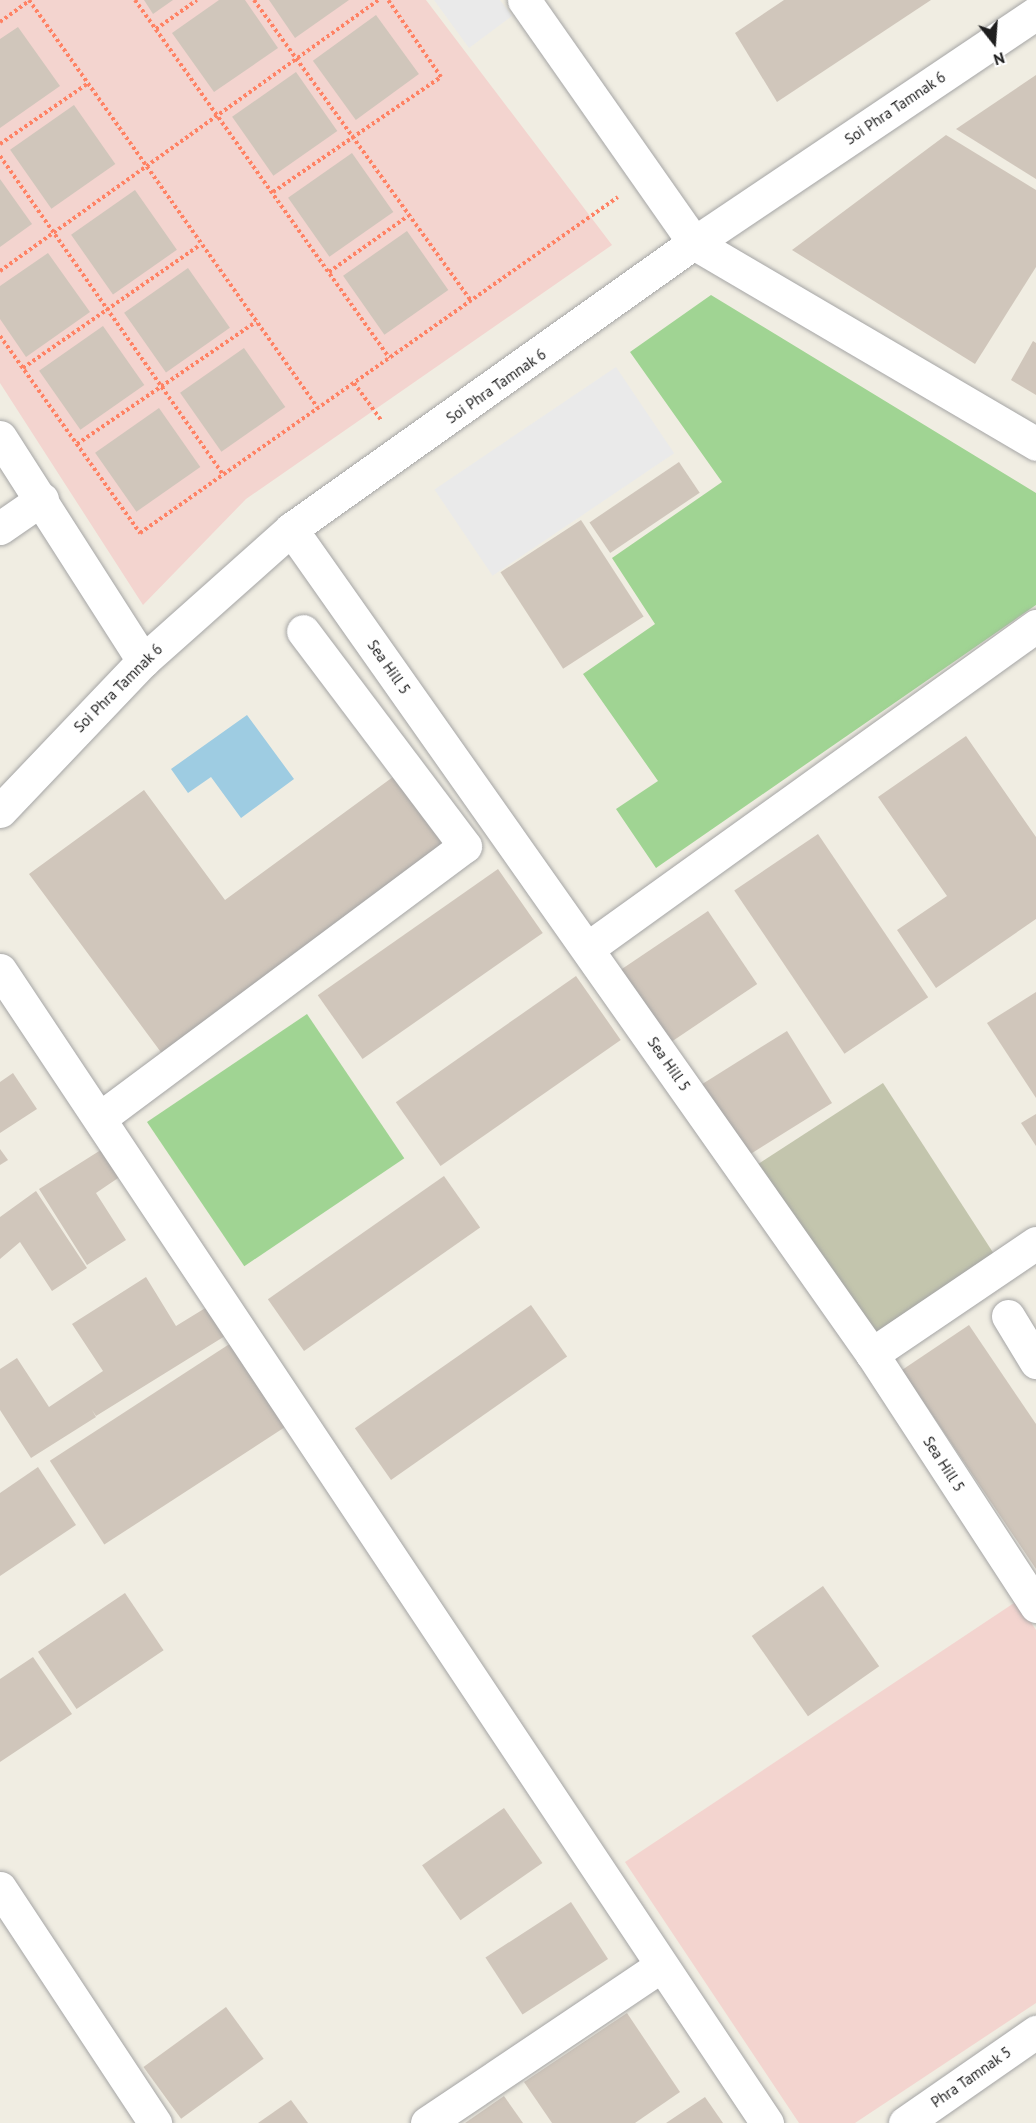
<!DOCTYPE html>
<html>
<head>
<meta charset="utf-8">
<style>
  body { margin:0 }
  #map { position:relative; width:1036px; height:2123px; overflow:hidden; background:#f0ede2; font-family:"PT Sans",sans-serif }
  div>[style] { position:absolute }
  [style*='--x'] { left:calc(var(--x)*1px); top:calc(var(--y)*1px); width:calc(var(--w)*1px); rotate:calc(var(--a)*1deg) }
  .commercial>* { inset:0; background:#f3d4cf }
  .construction>* { inset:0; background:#c3c5ad; transform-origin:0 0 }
  .forest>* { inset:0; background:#a0d493; transform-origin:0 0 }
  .parking>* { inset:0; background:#eaeaea; transform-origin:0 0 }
  .water>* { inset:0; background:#9ecce2 }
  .building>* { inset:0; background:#d0c6bb; transform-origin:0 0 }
  .path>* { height:4px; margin-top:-2px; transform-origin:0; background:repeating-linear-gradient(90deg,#ff8264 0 3px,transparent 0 6px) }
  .roads { filter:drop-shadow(0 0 2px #a5a5a5) drop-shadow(0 0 2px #a5a5a5) }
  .minor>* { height:33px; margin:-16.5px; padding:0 16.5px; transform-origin:16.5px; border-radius:16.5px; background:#fff }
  span { translate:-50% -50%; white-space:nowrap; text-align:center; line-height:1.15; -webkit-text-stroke:6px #fff; paint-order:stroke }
  .street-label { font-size:15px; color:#1e1e1e }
  .north { position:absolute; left:964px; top:12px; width:60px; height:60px; -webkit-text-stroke:4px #fff; paint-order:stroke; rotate:163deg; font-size:16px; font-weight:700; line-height:24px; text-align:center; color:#1e1e1e }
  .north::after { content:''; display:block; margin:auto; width:21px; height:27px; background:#1e1e1e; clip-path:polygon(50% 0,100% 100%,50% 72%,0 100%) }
</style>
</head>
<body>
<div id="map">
  <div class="commercial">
    <i style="clip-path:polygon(0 0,426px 0,612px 245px,246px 499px,143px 605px,0 383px)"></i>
    <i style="clip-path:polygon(1017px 1601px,1036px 1630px,1036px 2003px,855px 2123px,799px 2123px,625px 1862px)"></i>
  </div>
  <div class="construction">
    <i style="left:883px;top:1083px;width:205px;height:152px;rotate:57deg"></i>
  </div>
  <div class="forest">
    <i style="clip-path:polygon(711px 295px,1036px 493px,1036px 605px,656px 868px,616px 809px,658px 781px,583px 674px,655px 624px,612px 558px,722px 482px,630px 352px)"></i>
    <i style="left:307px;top:1014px;width:174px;height:193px;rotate:56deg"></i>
  </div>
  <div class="parking">
    <i style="clip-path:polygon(434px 0,500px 0,512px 16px,469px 48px)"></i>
    <i style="left:616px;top:367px;width:104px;height:219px;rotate:56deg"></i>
  </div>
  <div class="water">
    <i style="clip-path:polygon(247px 715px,294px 779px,241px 818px,211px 777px,188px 793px,171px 769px)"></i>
  </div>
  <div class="building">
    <i style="clip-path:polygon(144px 0,173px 0,153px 14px)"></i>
    <i style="clip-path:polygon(219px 0,245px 0,278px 48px,214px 92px,172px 33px)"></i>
    <i style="clip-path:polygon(269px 0,349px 0,295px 38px)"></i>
    <i style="clip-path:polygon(784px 0,931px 0,777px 102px,735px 33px)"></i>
    <i style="left:376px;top:15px;width:73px;height:78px;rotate:54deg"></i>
    <i style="clip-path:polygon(18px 27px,60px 86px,0 128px,0 39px)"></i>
    <i style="left:296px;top:72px;width:72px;height:78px;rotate:55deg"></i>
    <i style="clip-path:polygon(1036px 75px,1036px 179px,956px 129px)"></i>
    <i style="left:74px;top:105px;width:72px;height:78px;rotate:55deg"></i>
    <i style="clip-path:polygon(946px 135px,1036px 190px,1036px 267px,975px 364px,792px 250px)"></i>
    <i style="left:352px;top:153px;width:72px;height:78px;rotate:55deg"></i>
    <i style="clip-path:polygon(0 179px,32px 224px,0 247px)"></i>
    <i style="left:135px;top:190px;width:73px;height:78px;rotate:55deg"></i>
    <i style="left:407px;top:231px;width:72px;height:78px;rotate:55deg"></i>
    <i style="clip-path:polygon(48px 253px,90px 312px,26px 357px,0 319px,0 286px)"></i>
    <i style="left:188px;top:268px;width:73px;height:78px;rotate:55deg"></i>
    <i style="left:103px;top:326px;width:72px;height:78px;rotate:55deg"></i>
    <i style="clip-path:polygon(1033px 341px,1036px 343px,1036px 395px,1011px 380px)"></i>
    <i style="left:244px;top:348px;width:72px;height:78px;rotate:55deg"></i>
    <i style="left:159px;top:408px;width:72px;height:78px;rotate:55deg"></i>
    <i style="left:679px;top:462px;width:37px;height:108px;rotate:56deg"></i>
    <i style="left:581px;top:520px;width:115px;height:96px;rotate:57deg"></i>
    <i style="clip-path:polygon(966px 736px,1036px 837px,1036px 919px,936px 988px,897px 930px,947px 896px,878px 797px)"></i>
    <i style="clip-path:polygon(397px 774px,450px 845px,163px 1055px,29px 874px,144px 790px,225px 900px)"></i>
    <i style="left:818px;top:834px;width:197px;height:101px;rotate:56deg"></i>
    <i style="left:498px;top:869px;width:78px;height:220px;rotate:55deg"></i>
    <i style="left:708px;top:911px;width:88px;height:111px;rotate:56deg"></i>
    <i style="left:576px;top:976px;width:78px;height:220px;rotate:55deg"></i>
    <i style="clip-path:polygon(1036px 992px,1036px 1098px,987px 1023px)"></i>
    <i style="left:787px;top:1031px;width:85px;height:105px;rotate:58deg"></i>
    <i style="clip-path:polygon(13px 1073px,37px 1109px,0 1133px,0 1082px)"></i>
    <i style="clip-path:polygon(1036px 1114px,1036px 1146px,1021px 1123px)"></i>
    <i style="clip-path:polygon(104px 1148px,121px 1176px,96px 1193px,126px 1240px,87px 1265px,39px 1189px)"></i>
    <i style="clip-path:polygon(0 1149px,8px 1160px,0 1165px)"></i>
    <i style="left:444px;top:1176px;width:63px;height:215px;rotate:55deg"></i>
    <i style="clip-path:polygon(36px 1191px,87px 1268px,52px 1291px,20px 1242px,0 1259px,0 1217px)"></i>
    <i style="clip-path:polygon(146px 1277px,176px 1326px,207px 1307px,225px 1336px,96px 1416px,92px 1410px,96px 1417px,31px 1458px,0 1410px,0 1369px,17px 1358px,49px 1407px,103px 1371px,72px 1324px)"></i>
    <i style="left:531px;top:1305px;width:63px;height:215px;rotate:55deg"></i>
    <i style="clip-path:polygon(969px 1325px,1036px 1424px,1036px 1569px,902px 1370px)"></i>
    <i style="left:231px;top:1343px;width:100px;height:216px;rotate:57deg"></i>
    <i style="clip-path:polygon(38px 1467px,76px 1525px,0 1576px,0 1493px)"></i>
    <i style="left:823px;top:1586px;width:98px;height:87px;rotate:55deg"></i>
    <i style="left:125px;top:1593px;width:69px;height:105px;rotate:56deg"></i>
    <i style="clip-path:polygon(33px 1657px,72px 1714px,0 1762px,0 1679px)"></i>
    <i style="left:504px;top:1808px;width:67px;height:100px;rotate:55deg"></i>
    <i style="left:571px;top:1902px;width:68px;height:102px;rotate:57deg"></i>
    <i style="left:226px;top:2007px;width:64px;height:102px;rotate:54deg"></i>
    <i style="clip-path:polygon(627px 2013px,680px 2092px,635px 2123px,552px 2123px,524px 2082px)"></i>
    <i style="clip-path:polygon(504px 2096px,523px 2123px,465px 2123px)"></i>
    <i style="clip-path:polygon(705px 2097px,723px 2123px,666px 2123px)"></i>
    <i style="clip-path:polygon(291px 2100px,308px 2123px,258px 2123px)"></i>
  </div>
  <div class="path">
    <i style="--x:29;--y:0;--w:500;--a:54.7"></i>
    <i style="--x:135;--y:0;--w:439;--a:54.6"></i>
    <i style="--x:254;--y:0;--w:371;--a:54.2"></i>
    <i style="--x:0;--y:22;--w:36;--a:-36"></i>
    <i style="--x:156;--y:29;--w:50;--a:-35.3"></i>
    <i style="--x:0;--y:144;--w:106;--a:-34.6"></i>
    <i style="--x:0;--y:156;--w:389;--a:55"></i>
    <i style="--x:273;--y:192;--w:204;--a:-34.4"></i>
    <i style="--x:441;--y:77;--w:93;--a:-124.5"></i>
    <i style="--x:0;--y:271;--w:466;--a:-35.6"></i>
    <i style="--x:329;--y:272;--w:97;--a:-35.3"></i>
    <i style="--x:0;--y:336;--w:242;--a:54.6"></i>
    <i style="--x:140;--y:533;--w:584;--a:-35.1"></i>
    <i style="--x:23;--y:368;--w:216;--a:-34.8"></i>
    <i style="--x:354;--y:383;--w:46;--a:53.9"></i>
    <i style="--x:77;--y:444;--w:217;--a:-34.3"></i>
  </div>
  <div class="roads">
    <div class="minor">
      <i style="--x:524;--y:0;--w:297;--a:55"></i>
      <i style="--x:694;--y:243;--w:397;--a:30.4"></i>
      <i style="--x:0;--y:437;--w:266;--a:57.4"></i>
      <i style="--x:0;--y:528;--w:51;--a:-34.6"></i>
      <i style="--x:291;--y:529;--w:1009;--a:54.85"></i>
      <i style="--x:872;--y:1354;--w:301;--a:56.9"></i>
      <i style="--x:0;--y:811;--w:207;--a:-46.4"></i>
      <i style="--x:143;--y:661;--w:198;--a:-41.7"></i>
      <i style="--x:291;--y:529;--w:494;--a:-35.4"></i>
      <i style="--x:694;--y:243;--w:412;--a:-33.9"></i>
      <i style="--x:588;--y:948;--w:552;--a:-35.71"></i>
      <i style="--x:0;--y:970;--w:1385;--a:56.37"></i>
      <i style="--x:100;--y:1118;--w:455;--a:-36.7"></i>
      <i style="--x:465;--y:846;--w:269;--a:-127"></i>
      <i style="--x:1008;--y:1316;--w:54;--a:58.7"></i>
      <i style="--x:872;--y:1354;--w:198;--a:-34.1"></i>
      <i style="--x:0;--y:1888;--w:282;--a:56.6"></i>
      <i style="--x:427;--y:2123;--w:282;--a:-33.9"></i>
      <i style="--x:905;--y:2123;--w:160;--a:-34.8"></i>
    </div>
  </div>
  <div class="street-label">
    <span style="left:895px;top:108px;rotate:-34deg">Soi Phra Tamnak 6</span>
    <span style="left:496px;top:386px;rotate:-35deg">Soi Phra Tamnak 6</span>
    <span style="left:389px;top:667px;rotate:55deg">Sea Hill 5</span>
    <span style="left:118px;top:688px;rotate:-45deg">Soi Phra Tamnak 6</span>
    <span style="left:669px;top:1064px;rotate:55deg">Sea Hill 5</span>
    <span style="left:944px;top:1464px;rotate:57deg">Sea Hill 5</span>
    <span style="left:971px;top:2077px;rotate:-35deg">Phra Tamnak 5</span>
  </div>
  <div class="north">N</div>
</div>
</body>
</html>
